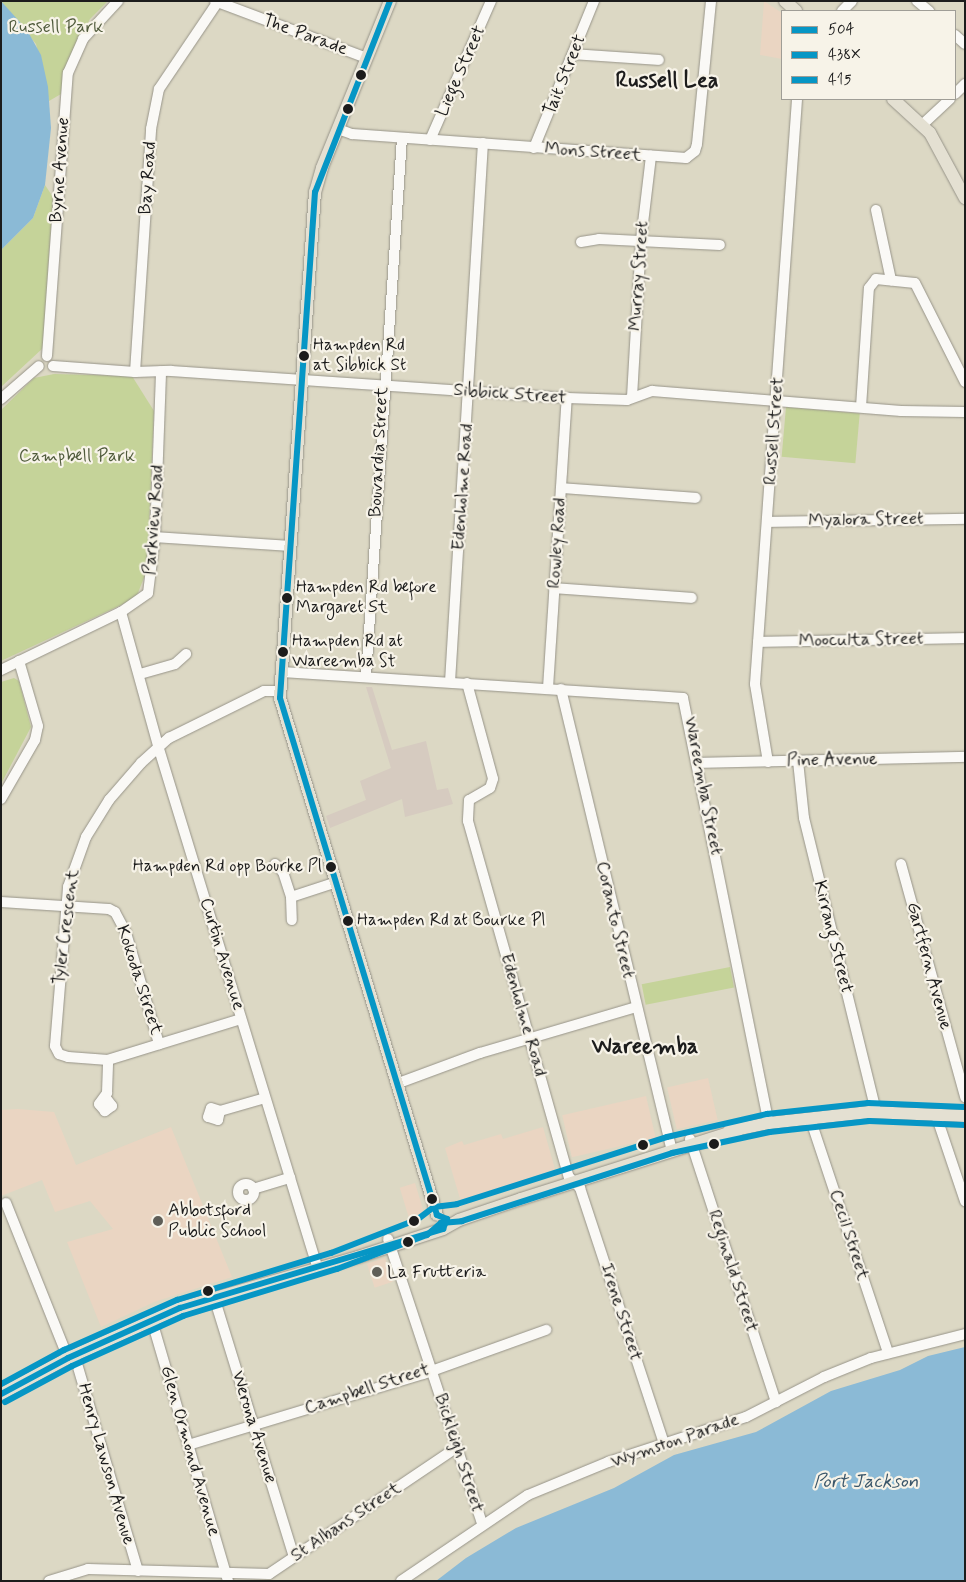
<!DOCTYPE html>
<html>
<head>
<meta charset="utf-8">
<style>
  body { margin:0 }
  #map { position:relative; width:966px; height:1582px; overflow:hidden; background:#dcd8c4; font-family:Mynerve,sans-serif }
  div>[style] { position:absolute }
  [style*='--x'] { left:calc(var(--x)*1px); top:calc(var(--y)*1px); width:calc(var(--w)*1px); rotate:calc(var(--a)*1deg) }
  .built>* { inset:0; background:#ead5c2; transform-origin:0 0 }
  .industrial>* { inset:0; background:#d6cbc0 }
  .green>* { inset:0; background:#c5d399; transform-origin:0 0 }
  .water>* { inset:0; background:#8bbad6 }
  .roads { filter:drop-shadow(0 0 1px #979489) drop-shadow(0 0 1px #979489) }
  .minor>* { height:10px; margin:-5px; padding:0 5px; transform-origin:5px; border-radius:5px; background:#faf9f6 }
  .minor>.ring { margin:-5px; padding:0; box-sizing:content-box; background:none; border:10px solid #faf9f6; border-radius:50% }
  .major>* { height:12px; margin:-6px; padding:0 6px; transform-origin:6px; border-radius:6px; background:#e4e0d2 }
  .bus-1>* { height:6px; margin:-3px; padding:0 3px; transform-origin:3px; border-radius:3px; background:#0696c5 }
  .bus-2>* { height:6px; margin:-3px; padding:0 3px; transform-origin:3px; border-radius:3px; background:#0696c5 }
  .bus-3>* { height:6px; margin:-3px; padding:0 3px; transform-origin:3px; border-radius:3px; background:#0696c5 }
  .dots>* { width:14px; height:14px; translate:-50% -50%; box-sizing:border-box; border:2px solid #f7f3e8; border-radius:50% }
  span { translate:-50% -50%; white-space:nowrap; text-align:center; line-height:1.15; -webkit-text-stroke:4.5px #f7f3e8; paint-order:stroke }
  .bus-label { font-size:17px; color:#1c1c1c }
  .left { translate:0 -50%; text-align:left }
  .right { translate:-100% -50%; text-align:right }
  .park-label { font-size:18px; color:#505b3c }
  .street-label { font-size:18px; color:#1c1c1c }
  .poi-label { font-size:18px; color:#1c1c1c }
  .water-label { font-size:19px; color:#3a566a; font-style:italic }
  .district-label { font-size:22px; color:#1c1c1c; font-weight:700 }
  .frame { position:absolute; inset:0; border:2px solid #1c1c1c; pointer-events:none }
  .legend { position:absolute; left:781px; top:10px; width:175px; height:90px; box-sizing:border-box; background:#f7f3e8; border:1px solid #9f9d96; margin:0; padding:6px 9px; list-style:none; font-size:15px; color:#1c1c1c }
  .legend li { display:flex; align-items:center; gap:10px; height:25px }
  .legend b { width:25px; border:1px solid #9f9d96 }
</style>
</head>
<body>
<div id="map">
  <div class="built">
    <i style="clip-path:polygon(764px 1px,782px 13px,782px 59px,760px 55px)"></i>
    <i style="left:708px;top:1078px;width:43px;height:42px;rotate:77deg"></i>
    <i style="left:646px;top:1096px;width:43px;height:86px;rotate:77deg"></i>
    <i style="clip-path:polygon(18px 1109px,54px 1112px,76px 1165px,171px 1127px,232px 1277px,154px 1302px,101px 1327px,67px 1242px,113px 1229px,90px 1201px,55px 1212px,42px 1180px,1px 1196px,1px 1110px)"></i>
    <i style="clip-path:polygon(543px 1127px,555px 1169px,461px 1202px,445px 1148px,462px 1141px,464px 1145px,501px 1134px,503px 1139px)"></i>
    <i style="left:415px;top:1183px;width:31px;height:16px;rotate:73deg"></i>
    <i style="left:385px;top:1258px;width:25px;height:19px;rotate:72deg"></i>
  </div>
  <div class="industrial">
    <i style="clip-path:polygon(366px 687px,372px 687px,392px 750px,426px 741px,437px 790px,448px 788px,453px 804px,405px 817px,402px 799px,330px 828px,326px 816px,366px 800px,360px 781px,391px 768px)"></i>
  </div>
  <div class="green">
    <i style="clip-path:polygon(1px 1px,108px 1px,90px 19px,69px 59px,61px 94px,49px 101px,36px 44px)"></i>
    <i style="clip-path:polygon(45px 185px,53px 197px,43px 348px,1px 387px,1px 250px,33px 218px)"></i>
    <i style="clip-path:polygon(54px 374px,132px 376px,154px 411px,147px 570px,136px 598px,1px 661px,1px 410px,34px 378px)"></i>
    <i style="left:786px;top:407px;width:74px;height:50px;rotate:5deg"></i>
    <i style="clip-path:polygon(14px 678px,19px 681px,31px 727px,1px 784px,1px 682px)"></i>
    <i style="left:730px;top:967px;width:21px;height:90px;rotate:79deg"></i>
  </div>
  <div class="water">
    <i style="clip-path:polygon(1px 1px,27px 30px,41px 55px,48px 87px,51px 128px,45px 185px,33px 218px,1px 250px)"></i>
    <i style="clip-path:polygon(965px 1347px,965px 1581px,436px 1581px,466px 1558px,516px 1528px,614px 1488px,674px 1455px,756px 1432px,831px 1391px,900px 1370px,928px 1356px)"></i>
  </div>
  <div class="roads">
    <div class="minor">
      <i style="--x:215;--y:1;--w:162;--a:20.6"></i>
      <i style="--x:917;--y:1;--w:16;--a:40"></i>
      <i style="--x:842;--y:11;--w:14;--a:-45"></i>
      <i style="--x:955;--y:35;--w:13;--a:42"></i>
      <i style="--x:573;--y:54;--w:86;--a:4"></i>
      <i style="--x:955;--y:94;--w:14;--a:-45"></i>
      <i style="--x:922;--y:125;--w:38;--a:-43"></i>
      <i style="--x:338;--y:129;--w:15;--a:20"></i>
      <i style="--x:352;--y:134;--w:335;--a:4.1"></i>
      <i style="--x:686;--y:158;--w:11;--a:-38"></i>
      <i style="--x:695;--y:151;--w:7;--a:-74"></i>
      <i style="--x:697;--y:144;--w:144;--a:-84.4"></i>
      <i style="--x:430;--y:140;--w:152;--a:-66.3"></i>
      <i style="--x:534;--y:148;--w:159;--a:-67.8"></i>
      <i style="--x:876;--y:210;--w:72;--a:77.9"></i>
      <i style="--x:581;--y:242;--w:18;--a:-9"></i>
      <i style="--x:599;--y:239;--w:121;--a:2.8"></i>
      <i style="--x:47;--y:356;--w:284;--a:-85.8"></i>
      <i style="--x:68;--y:73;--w:37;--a:-66"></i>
      <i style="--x:83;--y:39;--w:52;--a:-47.4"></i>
      <i style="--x:53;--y:366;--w:82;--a:4.2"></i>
      <i style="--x:135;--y:372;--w:36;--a:-2"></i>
      <i style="--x:171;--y:371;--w:397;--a:3.9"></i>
      <i style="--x:567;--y:398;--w:60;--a:1.9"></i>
      <i style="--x:627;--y:400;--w:27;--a:-20"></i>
      <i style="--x:652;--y:391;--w:250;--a:4.6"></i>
      <i style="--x:901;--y:411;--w:64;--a:0.9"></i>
      <i style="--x:135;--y:372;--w:244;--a:-86.2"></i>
      <i style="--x:151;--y:129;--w:41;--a:-78.7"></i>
      <i style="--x:159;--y:89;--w:104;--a:-56"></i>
      <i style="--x:632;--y:397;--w:157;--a:-86.7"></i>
      <i style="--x:641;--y:240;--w:85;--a:-83.2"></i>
      <i style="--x:1;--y:399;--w:50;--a:-41"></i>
      <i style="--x:861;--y:407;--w:119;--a:-86.2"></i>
      <i style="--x:869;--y:288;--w:11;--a:-52"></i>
      <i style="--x:876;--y:279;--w:39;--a:6"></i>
      <i style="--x:915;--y:283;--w:111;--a:63.2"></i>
      <i style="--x:561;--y:488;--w:135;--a:4.2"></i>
      <i style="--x:767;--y:522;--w:198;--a:-0.9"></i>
      <i style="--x:155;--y:537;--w:135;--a:3.8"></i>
      <i style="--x:554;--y:588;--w:138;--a:4.1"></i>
      <i style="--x:121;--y:612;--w:142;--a:74.5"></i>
      <i style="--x:159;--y:749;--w:541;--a:73.01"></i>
      <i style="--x:758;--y:642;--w:207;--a:-1.1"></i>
      <i style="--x:1;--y:670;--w:133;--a:-25.8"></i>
      <i style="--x:121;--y:612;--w:33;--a:-35"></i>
      <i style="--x:148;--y:593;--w:56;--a:-82.9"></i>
      <i style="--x:155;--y:537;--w:166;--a:-87.9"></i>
      <i style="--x:282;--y:672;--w:402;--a:3.7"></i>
      <i style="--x:683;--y:698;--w:434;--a:78.6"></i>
      <i style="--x:140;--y:674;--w:36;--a:-16"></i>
      <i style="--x:175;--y:664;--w:15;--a:-42"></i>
      <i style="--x:366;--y:677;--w:540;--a:-86.18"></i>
      <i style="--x:450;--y:682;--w:540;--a:-86.5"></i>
      <i style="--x:467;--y:683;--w:99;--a:74.8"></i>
      <i style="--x:493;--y:779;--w:9;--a:108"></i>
      <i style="--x:490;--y:788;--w:24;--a:150"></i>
      <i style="--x:469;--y:800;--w:21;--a:93"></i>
      <i style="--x:468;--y:821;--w:370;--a:74.2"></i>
      <i style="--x:569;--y:1177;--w:16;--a:45"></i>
      <i style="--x:580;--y:1188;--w:269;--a:71.8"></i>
      <i style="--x:548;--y:688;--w:291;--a:-86.3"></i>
      <i style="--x:561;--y:689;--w:474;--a:76.5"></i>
      <i style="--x:798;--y:761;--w:57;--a:84"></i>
      <i style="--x:804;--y:818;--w:302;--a:76.2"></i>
      <i style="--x:768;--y:762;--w:79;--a:-99.5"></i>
      <i style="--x:755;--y:684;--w:587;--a:-85.89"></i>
      <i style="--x:699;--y:763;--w:266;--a:-1.3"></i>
      <i style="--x:1;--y:799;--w:68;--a:-60"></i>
      <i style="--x:35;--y:740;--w:14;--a:-78"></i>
      <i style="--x:38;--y:726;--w:68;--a:-106.3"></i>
      <i style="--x:275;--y:864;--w:11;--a:45"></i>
      <i style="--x:283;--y:872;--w:26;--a:72"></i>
      <i style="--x:291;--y:897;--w:45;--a:-18"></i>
      <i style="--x:901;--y:864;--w:242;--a:74.6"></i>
      <i style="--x:291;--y:897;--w:23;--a:88"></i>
      <i style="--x:1;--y:902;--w:108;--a:3.7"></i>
      <i style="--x:109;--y:909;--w:7;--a:27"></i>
      <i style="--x:115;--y:912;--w:24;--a:62"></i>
      <i style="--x:126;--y:933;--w:116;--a:73.4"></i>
      <i style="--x:241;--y:1019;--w:139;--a:162.9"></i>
      <i style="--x:108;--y:1060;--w:40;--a:-175.7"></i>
      <i style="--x:68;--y:1057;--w:9;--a:-162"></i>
      <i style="--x:59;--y:1054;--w:9;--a:-117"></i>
      <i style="--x:55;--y:1046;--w:160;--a:-85.3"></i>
      <i style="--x:68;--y:887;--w:53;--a:-70.2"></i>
      <i style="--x:86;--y:837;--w:44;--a:-58.1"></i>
      <i style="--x:109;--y:800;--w:49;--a:-49.1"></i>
      <i style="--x:141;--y:763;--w:38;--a:-42"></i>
      <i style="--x:169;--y:738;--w:106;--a:-26.3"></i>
      <i style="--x:264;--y:691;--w:17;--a:0"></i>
      <i style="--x:396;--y:1084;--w:90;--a:-20.3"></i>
      <i style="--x:480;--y:1053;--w:163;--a:-16.4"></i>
      <i style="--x:106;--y:1098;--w:10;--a:53"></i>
      <i style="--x:112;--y:1106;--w:9;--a:144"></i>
      <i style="--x:105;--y:1111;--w:9;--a:-131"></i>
      <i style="--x:99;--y:1104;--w:14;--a:-54"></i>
      <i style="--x:107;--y:1093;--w:33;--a:-88"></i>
      <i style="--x:220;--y:1111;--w:9;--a:103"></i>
      <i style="--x:218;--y:1120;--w:10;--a:-163"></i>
      <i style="--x:208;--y:1117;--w:9;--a:-72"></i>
      <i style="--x:211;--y:1108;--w:9;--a:18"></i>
      <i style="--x:220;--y:1111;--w:47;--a:-16.1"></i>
      <i style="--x:936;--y:1115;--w:91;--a:71.4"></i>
      <i style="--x:810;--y:1118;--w:248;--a:71.6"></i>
      <i style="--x:690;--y:1139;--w:277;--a:71.9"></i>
      <i class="ring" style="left:238px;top:1184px;width:6px;height:6px"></i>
      <i style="--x:253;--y:1189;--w:39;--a:-17"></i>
      <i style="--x:6;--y:1203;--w:167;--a:68.2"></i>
      <i style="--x:388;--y:1239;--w:300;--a:71.7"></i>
      <i style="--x:214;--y:1297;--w:272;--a:72.9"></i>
      <i style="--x:152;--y:1321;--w:271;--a:73.7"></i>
      <i style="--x:75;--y:1357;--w:223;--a:73.6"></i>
      <i style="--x:188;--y:1445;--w:245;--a:-16.8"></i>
      <i style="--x:423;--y:1374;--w:131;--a:-19.7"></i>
      <i style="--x:49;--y:1581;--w:41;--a:-17.1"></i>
      <i style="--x:88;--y:1569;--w:181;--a:1.6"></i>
      <i style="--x:269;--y:1574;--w:227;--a:-34"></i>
      <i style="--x:401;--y:1581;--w:153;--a:-34.1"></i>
      <i style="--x:528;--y:1495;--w:87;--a:-22.4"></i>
      <i style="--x:608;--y:1462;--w:145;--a:-18.1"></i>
      <i style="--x:746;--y:1417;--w:88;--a:-27.1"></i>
      <i style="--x:824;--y:1377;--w:51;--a:-22"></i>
      <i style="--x:871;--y:1358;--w:97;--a:-14.3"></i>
    </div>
    <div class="major">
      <i style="--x:390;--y:1;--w:180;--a:112.2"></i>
      <i style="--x:322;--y:168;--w:25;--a:106"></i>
      <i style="--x:315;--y:192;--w:507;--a:93.96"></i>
      <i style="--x:280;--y:698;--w:540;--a:73.11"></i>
      <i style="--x:785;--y:1;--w:15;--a:42"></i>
      <i style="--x:893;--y:99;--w:50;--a:42.6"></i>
      <i style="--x:930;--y:133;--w:74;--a:61.7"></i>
      <i style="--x:729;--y:1131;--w:41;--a:-11.3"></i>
      <i style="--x:769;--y:1123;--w:101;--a:-6.3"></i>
      <i style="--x:869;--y:1112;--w:96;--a:2.4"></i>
      <i style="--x:1;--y:1394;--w:76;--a:-28.2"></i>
      <i style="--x:68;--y:1358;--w:123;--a:-24.1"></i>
      <i style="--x:180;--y:1308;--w:185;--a:-16"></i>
      <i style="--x:358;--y:1257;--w:89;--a:-18.2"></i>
      <i style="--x:443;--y:1229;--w:18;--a:-29"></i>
      <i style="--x:459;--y:1220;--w:65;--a:-18.7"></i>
      <i style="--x:521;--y:1199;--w:228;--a:-17.6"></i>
    </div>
  </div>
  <div class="bus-1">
    <i style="--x:390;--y:1;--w:205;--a:111.4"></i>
    <i style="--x:315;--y:192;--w:507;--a:93.96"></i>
    <i style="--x:280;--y:698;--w:540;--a:73.11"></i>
    <i style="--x:1;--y:1394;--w:76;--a:-28.2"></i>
    <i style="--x:68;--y:1358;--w:123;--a:-24.1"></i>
    <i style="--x:180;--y:1308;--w:275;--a:-16.7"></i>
    <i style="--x:443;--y:1229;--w:11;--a:-68"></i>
    <i style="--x:447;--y:1219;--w:11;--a:-158"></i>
  </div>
  <div class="bus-2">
    <i style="--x:5;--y:1402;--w:76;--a:-28.2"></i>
    <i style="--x:72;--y:1366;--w:122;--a:-24.2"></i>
    <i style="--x:183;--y:1316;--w:161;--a:-17"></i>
    <i style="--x:337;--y:1269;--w:96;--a:-20.7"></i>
    <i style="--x:427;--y:1235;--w:18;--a:-41"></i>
    <i style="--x:441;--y:1223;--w:21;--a:-5"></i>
    <i style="--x:462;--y:1221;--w:221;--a:-17.9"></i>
    <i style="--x:672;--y:1153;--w:100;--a:-12.1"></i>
    <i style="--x:770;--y:1132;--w:100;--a:-6.3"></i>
    <i style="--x:869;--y:1121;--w:96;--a:2.4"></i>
  </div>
  <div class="bus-3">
    <i style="--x:1;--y:1384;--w:72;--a:-28.4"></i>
    <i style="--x:64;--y:1350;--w:124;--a:-23.9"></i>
    <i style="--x:177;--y:1300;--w:161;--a:-17"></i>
    <i style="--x:331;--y:1253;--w:93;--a:-21.3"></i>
    <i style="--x:418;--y:1219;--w:20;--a:-37"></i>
    <i style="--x:434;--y:1207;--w:23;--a:-7"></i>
    <i style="--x:457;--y:1204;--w:220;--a:-17.7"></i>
    <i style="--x:667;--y:1137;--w:103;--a:-13"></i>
    <i style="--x:767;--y:1114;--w:102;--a:-6.2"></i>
    <i style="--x:868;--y:1103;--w:97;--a:2.4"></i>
  </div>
  <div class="dots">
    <i style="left:361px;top:75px;background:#1c1c1c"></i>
    <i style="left:348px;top:109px;background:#1c1c1c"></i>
    <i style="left:304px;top:356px;background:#1c1c1c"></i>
    <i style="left:287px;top:598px;background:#1c1c1c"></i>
    <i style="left:283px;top:652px;background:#1c1c1c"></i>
    <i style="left:331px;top:867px;background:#1c1c1c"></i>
    <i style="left:348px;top:921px;background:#1c1c1c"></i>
    <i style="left:714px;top:1144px;background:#1c1c1c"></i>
    <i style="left:643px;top:1145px;background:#1c1c1c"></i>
    <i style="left:432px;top:1199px;background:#1c1c1c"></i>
    <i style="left:158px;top:1221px;background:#5f5e57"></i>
    <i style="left:414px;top:1221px;background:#1c1c1c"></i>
    <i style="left:408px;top:1242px;background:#1c1c1c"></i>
    <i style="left:377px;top:1272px;background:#5f5e57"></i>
    <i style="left:208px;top:1291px;background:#1c1c1c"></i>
  </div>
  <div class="bus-label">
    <span class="left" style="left:313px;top:356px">Hampden Rd<br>at Sibbick St</span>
    <span class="left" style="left:296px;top:598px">Hampden Rd before<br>Margaret St</span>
    <span class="left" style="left:292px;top:652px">Hampden Rd at<br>Wareemba St</span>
    <span class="right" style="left:322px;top:867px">Hampden Rd opp Bourke Pl</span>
    <span class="left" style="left:357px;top:921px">Hampden Rd at Bourke Pl</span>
  </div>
  <div class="park-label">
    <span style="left:56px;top:27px">Russell Park</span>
    <span style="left:77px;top:456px">Campbell Park</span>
  </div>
  <div class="street-label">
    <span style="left:305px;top:35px;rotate:20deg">The Parade</span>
    <span style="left:461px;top:71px;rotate:-66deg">Liege Street</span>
    <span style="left:565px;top:75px;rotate:-68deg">Tait Street</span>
    <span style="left:593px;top:152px;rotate:4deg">Mons Street</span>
    <span style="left:60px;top:170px;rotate:-86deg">Byrne Avenue</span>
    <span style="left:148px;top:178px;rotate:-86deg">Bay Road</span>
    <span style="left:639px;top:276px;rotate:-86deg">Murray Street</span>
    <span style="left:510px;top:394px;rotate:4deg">Sibbick Street</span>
    <span style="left:774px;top:431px;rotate:-86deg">Russell Street</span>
    <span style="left:379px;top:452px;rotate:-87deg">Bouvardia Street</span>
    <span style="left:463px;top:487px;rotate:-86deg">Edenholme Road</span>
    <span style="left:154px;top:520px;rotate:-86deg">Parkview Road</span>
    <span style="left:866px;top:520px;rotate:-1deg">Myalora Street</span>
    <span style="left:557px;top:543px;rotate:-86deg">Rowley Road</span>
    <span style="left:861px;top:640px;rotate:-1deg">Mooculta Street</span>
    <span style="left:832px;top:760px;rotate:-1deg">Pine Avenue</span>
    <span style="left:703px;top:786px;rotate:79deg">Wareemba Street</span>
    <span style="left:615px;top:920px;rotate:77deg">Coranto Street</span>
    <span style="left:66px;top:927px;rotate:-83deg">Tyler Crescent</span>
    <span style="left:833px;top:937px;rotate:76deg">Kirrang Street</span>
    <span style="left:222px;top:954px;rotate:73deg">Curtin Avenue</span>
    <span style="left:929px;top:966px;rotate:75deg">Gartfern Avenue</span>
    <span style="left:139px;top:980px;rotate:72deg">Kokoda Street</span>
    <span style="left:523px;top:1015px;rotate:74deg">Edenholme Road</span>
    <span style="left:849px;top:1235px;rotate:72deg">Cecil Street</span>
    <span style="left:733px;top:1271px;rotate:72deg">Reginald Street</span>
    <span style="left:621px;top:1312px;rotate:72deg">Irene Street</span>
    <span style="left:367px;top:1389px;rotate:-18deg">Campbell Street</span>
    <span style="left:254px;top:1427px;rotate:73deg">Werona Avenue</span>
    <span style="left:675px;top:1441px;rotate:-19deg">Wymston Parade</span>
    <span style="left:190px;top:1451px;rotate:74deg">Glen Ormond Avenue</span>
    <span style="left:459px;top:1453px;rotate:72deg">Bickleigh Street</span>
    <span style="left:106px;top:1464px;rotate:74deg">Henry Lawson Avenue</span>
    <span style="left:346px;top:1522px;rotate:-34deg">St Albans Street</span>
  </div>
  <div class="poi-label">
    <span class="left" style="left:168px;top:1221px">Abbotsford<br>Public School</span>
    <span class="left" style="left:387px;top:1272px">La Frutteria</span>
  </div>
  <div class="water-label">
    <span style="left:866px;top:1482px">Port Jackson</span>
  </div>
  <div class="district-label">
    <span style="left:667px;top:82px">Russell Lea</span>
    <span style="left:645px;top:1048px">Wareemba</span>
  </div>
  <div class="frame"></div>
  <ul class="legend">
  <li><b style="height:6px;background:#0696c5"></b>504</li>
  <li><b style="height:6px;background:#0696c5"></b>438X</li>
  <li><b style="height:6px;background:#0696c5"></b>415</li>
  </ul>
</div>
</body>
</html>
